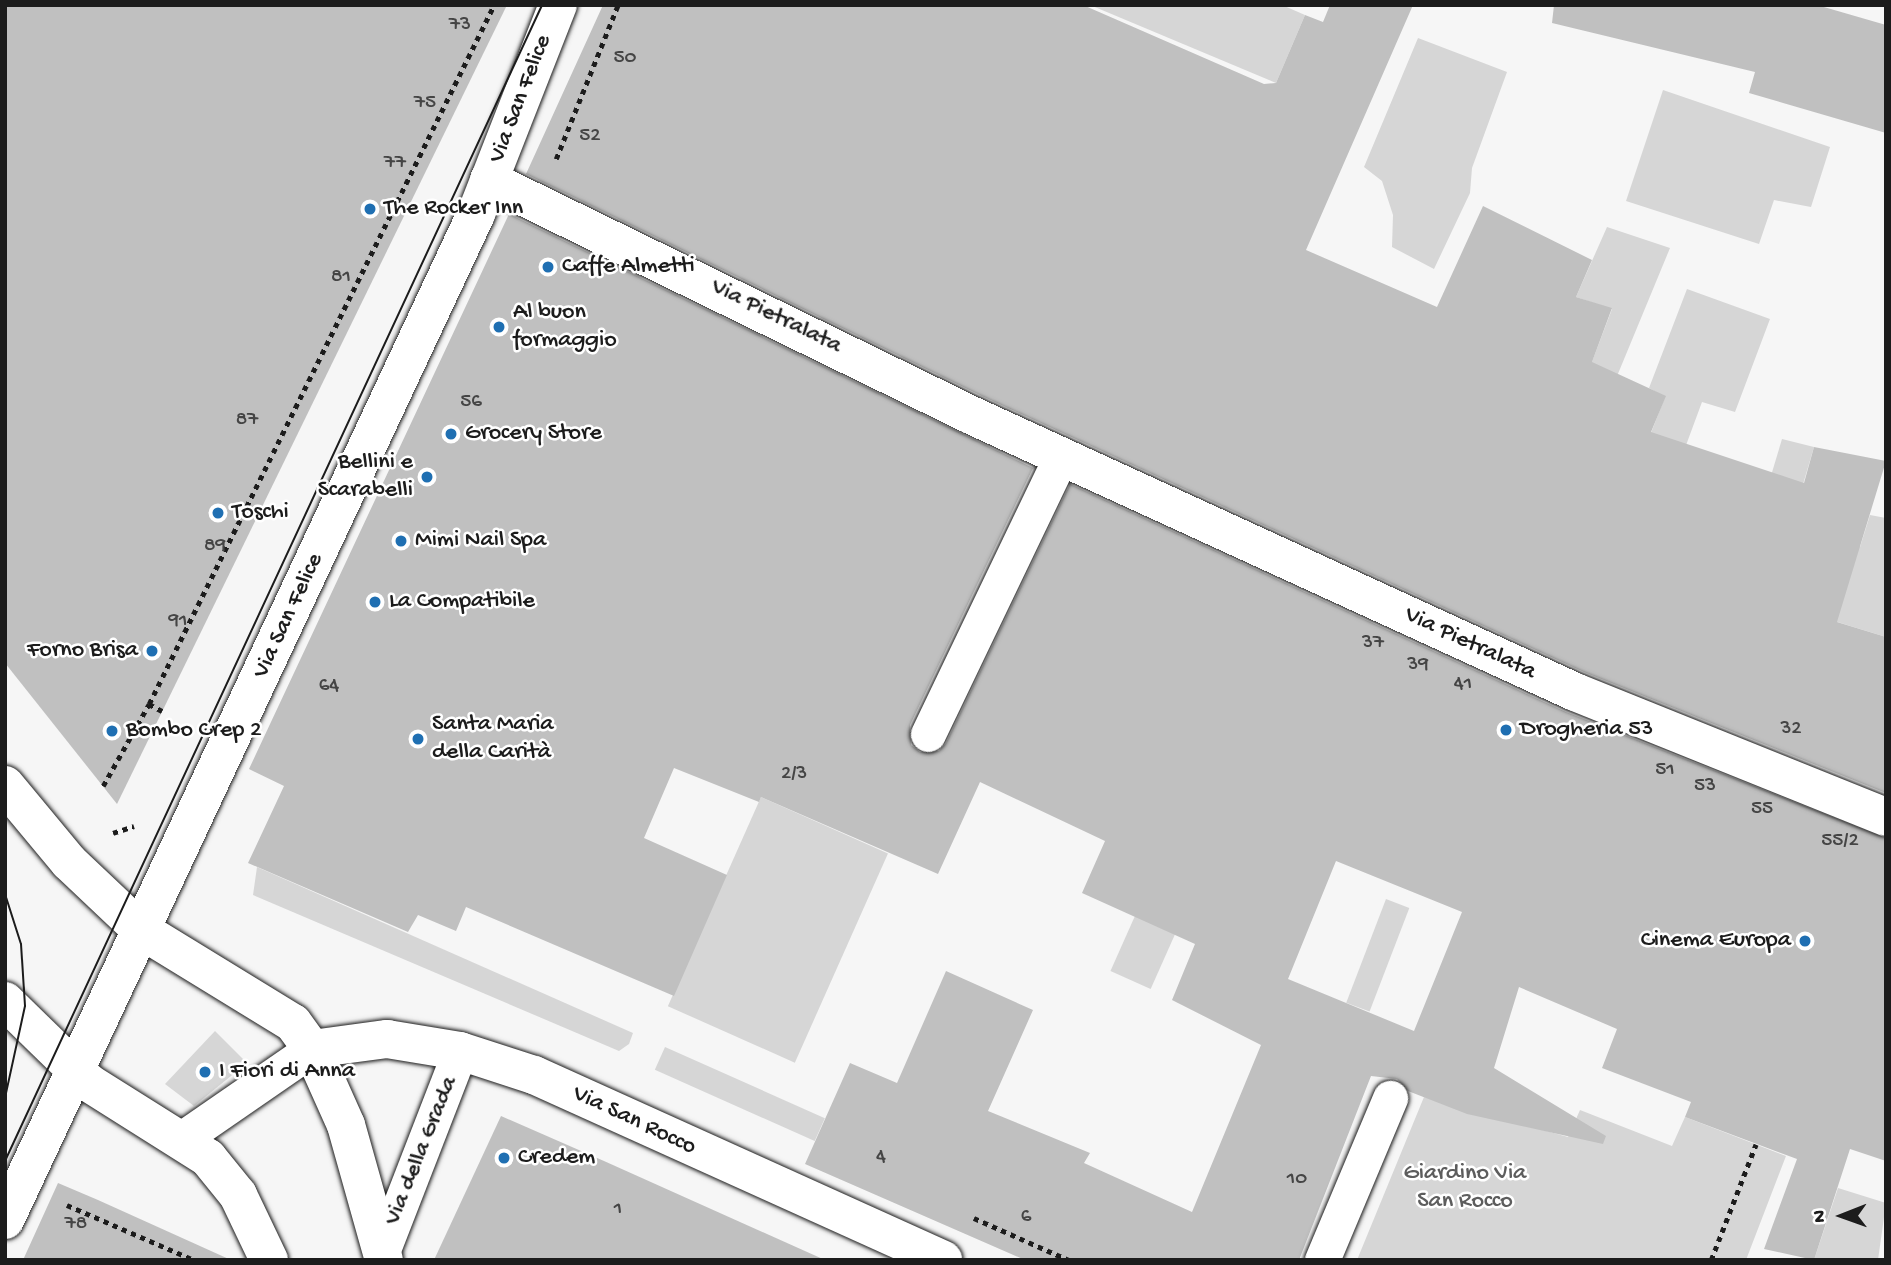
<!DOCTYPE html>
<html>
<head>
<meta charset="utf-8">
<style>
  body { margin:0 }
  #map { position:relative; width:1891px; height:1265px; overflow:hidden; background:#f6f6f6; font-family:"Gochi Hand",sans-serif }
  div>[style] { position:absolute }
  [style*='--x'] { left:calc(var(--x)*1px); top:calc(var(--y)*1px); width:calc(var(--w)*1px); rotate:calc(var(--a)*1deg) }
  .green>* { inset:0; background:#d6d6d6; transform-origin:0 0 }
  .building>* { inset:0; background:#c0c0c0 }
  .path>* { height:4.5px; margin-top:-2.25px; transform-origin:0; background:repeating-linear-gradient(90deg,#1c1c1c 0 5px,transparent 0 10px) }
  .roads { filter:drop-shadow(0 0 2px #1c1c1c) drop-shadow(0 0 2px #1c1c1c) }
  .lane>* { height:35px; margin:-17.5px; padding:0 17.5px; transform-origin:17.5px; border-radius:17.5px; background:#fff }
  .street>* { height:38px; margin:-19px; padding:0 19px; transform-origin:19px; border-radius:19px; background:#fff }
  .secondary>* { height:38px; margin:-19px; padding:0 19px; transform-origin:19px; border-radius:19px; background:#fff }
  .tram>* { height:2px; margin:-1px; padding:0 1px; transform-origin:1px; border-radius:1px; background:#1c1c1c }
  .dots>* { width:19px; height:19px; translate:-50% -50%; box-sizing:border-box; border:4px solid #fff; border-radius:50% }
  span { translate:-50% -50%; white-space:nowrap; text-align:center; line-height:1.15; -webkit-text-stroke:5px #fff; paint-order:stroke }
  .number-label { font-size:21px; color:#454545 }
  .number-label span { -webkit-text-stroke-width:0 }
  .street-label { font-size:24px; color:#1c1c1c }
  .poi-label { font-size:24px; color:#1c1c1c }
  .left { translate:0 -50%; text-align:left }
  .right { translate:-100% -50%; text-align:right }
  .park-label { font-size:24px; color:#5d5d5d }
  .frame { position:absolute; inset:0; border:7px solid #1c1c1c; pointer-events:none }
  .north { position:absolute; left:1807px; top:1181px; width:70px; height:70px; -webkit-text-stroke:5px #fff; paint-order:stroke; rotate:269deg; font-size:19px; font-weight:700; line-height:28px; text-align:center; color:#1c1c1c }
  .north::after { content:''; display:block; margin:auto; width:24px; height:32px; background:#1c1c1c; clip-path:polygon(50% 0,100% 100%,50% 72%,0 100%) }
</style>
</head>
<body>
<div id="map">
  <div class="green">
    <i style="clip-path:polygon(1090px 5px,1282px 5px,1305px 15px,1276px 83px)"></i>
    <i style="clip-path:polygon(1418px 38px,1507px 72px,1472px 168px,1470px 193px,1434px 269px,1392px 247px,1393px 215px,1382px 181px,1364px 167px)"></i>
    <i style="clip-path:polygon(1663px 90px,1830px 147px,1811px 207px,1774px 200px,1759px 244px,1626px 201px)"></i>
    <i style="clip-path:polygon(1607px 227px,1670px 248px,1596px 427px,1571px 417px,1612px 309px,1576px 297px)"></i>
    <i style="clip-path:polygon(1687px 289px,1770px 319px,1735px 412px,1702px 402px,1675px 475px,1640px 461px,1665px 397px,1649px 388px)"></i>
    <i style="clip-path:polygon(1782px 439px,1814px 447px,1789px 532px,1752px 539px)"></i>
    <i style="clip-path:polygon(1870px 515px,1886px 518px,1886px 637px,1831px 620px,1850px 545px,1860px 547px)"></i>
    <i style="left:761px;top:797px;width:139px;height:229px;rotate:24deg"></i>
    <i style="left:1167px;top:844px;width:44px;height:139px;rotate:24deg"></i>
    <i style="clip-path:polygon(257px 867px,633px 1033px,629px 1044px,619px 1051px,253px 895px)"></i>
    <i style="left:1386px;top:899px;width:25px;height:111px;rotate:21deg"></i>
    <i style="clip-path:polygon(215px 1031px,247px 1063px,194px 1106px,165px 1084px)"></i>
    <i style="left:665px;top:1047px;width:175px;height:25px;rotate:24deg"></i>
    <i style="clip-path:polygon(1424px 1097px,1568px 1137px,1580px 1110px,1672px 1146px,1685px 1117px,1786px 1156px,1746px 1260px,1357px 1260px)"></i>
    <i style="clip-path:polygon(1838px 1188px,1886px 1203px,1878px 1260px,1814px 1260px)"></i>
  </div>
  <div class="building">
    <i style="clip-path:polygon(5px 5px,507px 5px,117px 804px,5px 663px)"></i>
    <i style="clip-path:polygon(603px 5px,1083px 5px,1264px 84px,1276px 83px,1305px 15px,1323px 22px,1330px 5px,1413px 5px,1306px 250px,1437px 307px,1483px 206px,1592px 260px,1576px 297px,1612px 308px,1592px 362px,1666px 396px,1651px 432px,1804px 483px,1814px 447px,1886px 461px,1837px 622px,1886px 637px,1886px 793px,1584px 672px,982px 396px,526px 174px)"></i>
    <i style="clip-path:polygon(1554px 5px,1817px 5px,1886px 25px,1886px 133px,1749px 93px,1755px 72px,1552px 23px)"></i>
    <i style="clip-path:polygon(evenodd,509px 214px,1033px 468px,910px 725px,911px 745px,920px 752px,939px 751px,946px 743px,1070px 484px,1566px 712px,1886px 838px,1886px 1161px,1850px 1149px,1814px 1260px,1764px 1249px,1797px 1159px,1685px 1117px,1691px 1102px,1602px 1068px,1617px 1029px,1519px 987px,1494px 1068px,1606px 1136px,1603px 1144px,1467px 1114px,1408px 1091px,1397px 1079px,1371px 1076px,1299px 1260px,1025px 1260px,805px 1164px,850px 1063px,897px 1083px,946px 971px,1033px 1010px,988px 1111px,1090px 1153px,1084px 1163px,1192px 1212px,1261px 1045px,1172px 1000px,1195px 944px,1082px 893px,1105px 841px,980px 782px,938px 874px,761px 797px,759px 802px,674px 768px,644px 838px,727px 875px,674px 996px,466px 907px,456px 931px,418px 915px,408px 932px,248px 863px,284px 786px,249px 769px,509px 214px,1336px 861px,1462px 912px,1414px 1031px,1288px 979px,1336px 861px)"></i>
    <i style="clip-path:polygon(501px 1116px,604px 1161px,825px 1260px,434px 1260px)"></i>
    <i style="clip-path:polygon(58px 1183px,98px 1200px,231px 1260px,23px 1260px)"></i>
  </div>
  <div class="path">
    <i style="--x:556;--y:159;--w:166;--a:-68.1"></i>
    <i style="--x:149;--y:704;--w:780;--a:-63.73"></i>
    <i style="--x:103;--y:786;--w:94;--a:-60.7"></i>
    <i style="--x:149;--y:704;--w:15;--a:28"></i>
    <i style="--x:113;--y:833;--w:22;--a:-18"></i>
    <i style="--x:67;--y:1205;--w:138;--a:23.4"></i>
    <i style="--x:974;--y:1218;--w:104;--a:23.9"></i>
    <i style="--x:1711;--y:1260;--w:124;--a:-68.8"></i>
  </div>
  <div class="roads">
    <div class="lane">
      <i style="--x:928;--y:734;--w:308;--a:-64.4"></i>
      <i style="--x:180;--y:1140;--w:160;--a:-34.6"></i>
      <i style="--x:382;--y:1252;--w:216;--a:-68.8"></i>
      <i style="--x:1322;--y:1260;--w:176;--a:-67.2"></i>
    </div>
    <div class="street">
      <i style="--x:489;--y:180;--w:538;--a:25.99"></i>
      <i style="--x:973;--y:416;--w:662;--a:24.63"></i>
      <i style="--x:1575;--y:692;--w:335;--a:21.9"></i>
      <i style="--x:5;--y:785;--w:100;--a:50.3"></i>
      <i style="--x:69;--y:862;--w:99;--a:43.4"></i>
      <i style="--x:141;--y:930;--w:178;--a:31.5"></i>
      <i style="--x:293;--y:1023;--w:32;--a:54"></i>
      <i style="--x:312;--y:1049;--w:83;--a:65.9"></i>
      <i style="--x:346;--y:1125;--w:140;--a:74.3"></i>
      <i style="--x:5;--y:1001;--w:117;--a:44.3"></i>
      <i style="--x:89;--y:1083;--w:141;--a:32.2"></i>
      <i style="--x:208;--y:1158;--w:48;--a:51"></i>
      <i style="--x:238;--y:1195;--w:72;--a:64.5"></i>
      <i style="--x:312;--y:1049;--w:76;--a:-7.6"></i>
      <i style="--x:387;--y:1039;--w:74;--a:9.3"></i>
      <i style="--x:460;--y:1051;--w:78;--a:18"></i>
      <i style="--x:534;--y:1075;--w:449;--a:24.3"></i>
    </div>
    <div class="secondary">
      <i style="--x:5;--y:1220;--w:1111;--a:-64.91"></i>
      <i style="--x:476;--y:214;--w:225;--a:-68.6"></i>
    </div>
  </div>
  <div class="tram">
    <i style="--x:5;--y:894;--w:52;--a:72.3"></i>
    <i style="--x:21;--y:944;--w:62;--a:86.3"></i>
    <i style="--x:25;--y:1006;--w:94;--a:102.3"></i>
    <i style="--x:5;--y:1161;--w:1275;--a:-65.08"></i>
  </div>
  <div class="dots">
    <i style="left:370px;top:209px;background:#1f6fb2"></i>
    <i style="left:548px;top:267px;background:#1f6fb2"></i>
    <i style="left:499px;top:327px;background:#1f6fb2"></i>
    <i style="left:451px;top:434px;background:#1f6fb2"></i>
    <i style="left:427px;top:477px;background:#1f6fb2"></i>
    <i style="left:218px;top:513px;background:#1f6fb2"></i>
    <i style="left:401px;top:541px;background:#1f6fb2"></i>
    <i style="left:375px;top:602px;background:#1f6fb2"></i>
    <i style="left:152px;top:651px;background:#1f6fb2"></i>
    <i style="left:1506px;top:730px;background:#1f6fb2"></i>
    <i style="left:112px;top:731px;background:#1f6fb2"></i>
    <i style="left:418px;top:739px;background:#1f6fb2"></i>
    <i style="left:1805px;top:941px;background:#1f6fb2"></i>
    <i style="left:205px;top:1072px;background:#1f6fb2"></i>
    <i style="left:504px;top:1158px;background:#1f6fb2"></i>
  </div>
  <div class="number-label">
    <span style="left:460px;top:26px">73</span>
    <span style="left:625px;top:59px">50</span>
    <span style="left:425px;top:104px">75</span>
    <span style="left:590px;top:137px">52</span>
    <span style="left:395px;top:164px">77</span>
    <span style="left:341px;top:278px">81</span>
    <span style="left:471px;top:403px">56</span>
    <span style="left:247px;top:421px">87</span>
    <span style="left:215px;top:547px">89</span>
    <span style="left:178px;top:622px">91</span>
    <span style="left:1373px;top:644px">37</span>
    <span style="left:1418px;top:666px">39</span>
    <span style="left:1463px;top:685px">41</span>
    <span style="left:329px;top:687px">64</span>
    <span style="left:1791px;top:730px">32</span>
    <span style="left:1665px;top:771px">51</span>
    <span style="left:794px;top:775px">2/3</span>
    <span style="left:1705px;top:787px">53</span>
    <span style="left:1762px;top:810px">55</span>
    <span style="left:1840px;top:842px">55/2</span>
    <span style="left:881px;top:1158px">4</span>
    <span style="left:1297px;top:1180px">10</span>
    <span style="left:618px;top:1210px">1</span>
    <span style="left:1026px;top:1218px">6</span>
    <span style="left:76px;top:1225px">78</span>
  </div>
  <div class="street-label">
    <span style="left:521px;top:99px;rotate:-69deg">Via San Felice</span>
    <span style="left:776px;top:317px;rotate:26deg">Via Pietralata</span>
    <span style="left:289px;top:616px;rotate:-65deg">Via San Felice</span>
    <span style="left:1470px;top:644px;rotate:25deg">Via Pietralata</span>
    <span style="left:634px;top:1121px;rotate:25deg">Via San Rocco</span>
    <span style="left:422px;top:1151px;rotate:-68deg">Via della Grada</span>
  </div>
  <div class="poi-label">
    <span class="left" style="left:384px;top:209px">The Rocker Inn</span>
    <span class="left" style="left:562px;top:267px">Caffe Almetti</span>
    <span class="left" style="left:513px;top:327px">Al buon<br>formaggio</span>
    <span class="left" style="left:465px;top:434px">Grocery Store</span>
    <span class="right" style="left:413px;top:477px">Bellini e<br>Scarabelli</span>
    <span class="left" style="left:232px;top:513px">Toschi</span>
    <span class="left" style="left:415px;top:541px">Mimi Nail Spa</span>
    <span class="left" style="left:389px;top:602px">La Compatibile</span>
    <span class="right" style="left:138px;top:651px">Forno Brisa</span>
    <span class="left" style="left:432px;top:739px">Santa Maria<br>della Carità</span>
    <span class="left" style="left:1520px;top:730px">Drogheria 53</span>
    <span class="left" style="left:126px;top:731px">Bombo Crep 2</span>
    <span class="right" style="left:1791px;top:941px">Cinema Europa</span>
    <span class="left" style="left:219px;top:1072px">I Fiori di Anna</span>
    <span class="left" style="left:518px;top:1158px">Credem</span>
  </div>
  <div class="park-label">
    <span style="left:1465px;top:1188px">Giardino Via<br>San Rocco</span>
  </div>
  <div class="frame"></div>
  <div class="north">N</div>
</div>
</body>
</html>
